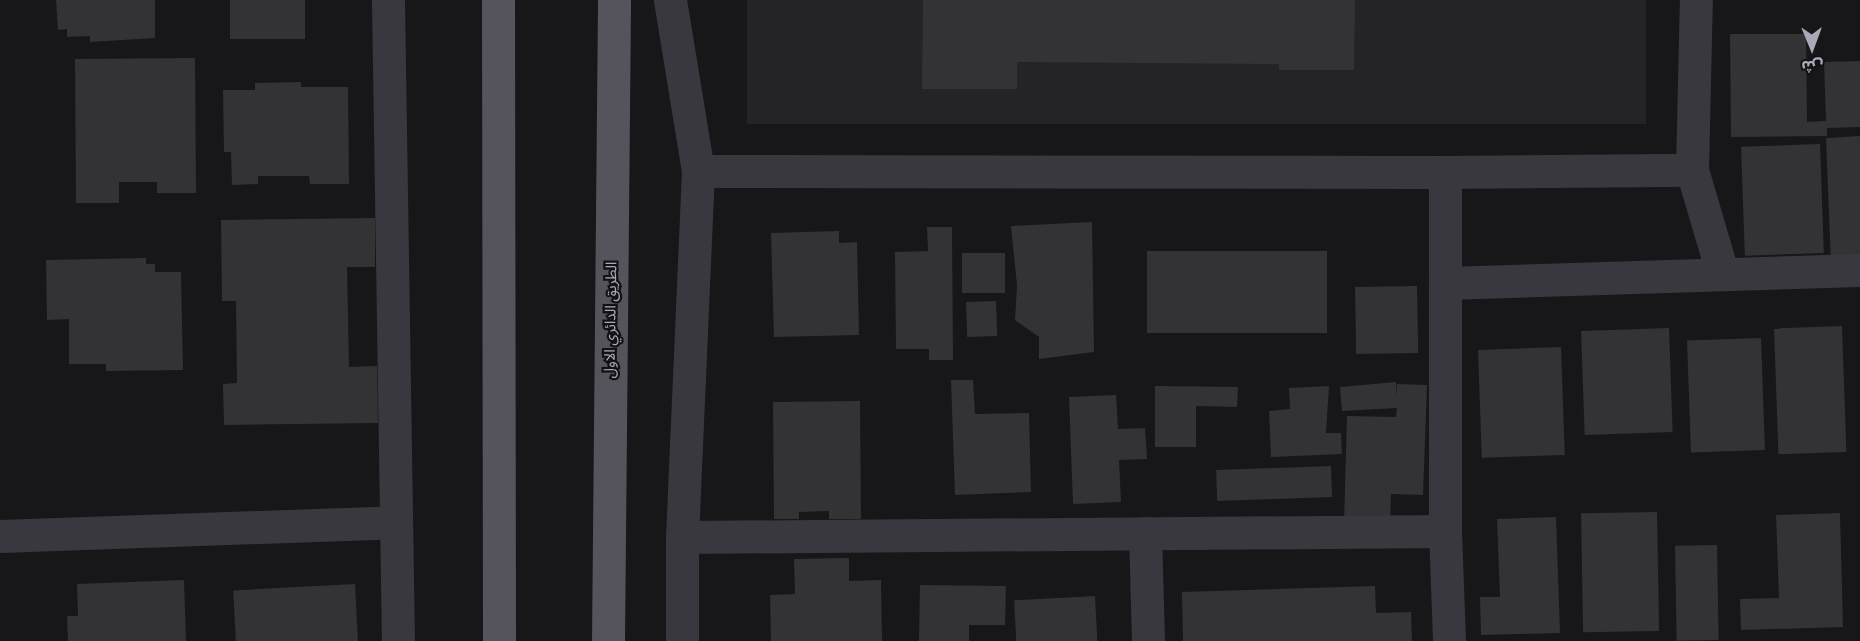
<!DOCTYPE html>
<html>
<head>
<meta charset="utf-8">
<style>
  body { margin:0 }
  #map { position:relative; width:1860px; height:641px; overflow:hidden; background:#171719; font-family:"Roboto Condensed","Noto Sans Arabic",sans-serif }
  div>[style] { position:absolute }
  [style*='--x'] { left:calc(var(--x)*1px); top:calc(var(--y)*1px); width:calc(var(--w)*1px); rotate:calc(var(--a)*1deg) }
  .built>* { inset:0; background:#242326; transform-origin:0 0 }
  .building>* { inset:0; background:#333235; transform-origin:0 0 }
  .minor>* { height:33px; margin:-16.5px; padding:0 16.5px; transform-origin:16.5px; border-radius:16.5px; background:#39383e }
  .primary>* { height:33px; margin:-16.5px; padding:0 16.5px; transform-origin:16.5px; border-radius:16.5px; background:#55545d }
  span { translate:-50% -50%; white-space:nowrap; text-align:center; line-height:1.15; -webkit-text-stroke:4.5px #121214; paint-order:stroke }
  .street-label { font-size:15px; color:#a9a9b9 }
  .north { position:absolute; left:1782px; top:18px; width:60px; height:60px; -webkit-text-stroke:4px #121214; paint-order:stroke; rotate:179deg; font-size:16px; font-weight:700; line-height:24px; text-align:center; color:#a9a9b9 }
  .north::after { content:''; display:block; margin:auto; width:21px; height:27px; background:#a9a9b9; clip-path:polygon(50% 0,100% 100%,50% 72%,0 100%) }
</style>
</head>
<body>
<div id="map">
  <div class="built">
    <i style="left:747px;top:0;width:899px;height:124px"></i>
  </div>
  <div class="building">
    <i style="clip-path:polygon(56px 0,155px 0,155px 38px,90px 42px,90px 36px,67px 37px,67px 29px,58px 30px)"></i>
    <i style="left:230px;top:0;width:75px;height:39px"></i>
    <i style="clip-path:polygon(923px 0,1355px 0,1354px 70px,1279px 70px,1279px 64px,1017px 62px,1017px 89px,922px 89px)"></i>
    <i style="clip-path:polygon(1730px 34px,1806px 34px,1807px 122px,1826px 121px,1824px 62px,1860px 61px,1860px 127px,1827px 128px,1827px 136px,1731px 137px)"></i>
    <i style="clip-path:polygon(195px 58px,196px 193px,157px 193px,157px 182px,119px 182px,119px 203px,76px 203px,75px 59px)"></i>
    <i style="clip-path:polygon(301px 82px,301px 87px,348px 87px,349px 184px,310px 184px,309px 176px,258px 176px,258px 184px,232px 185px,231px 152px,224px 152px,223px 90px,255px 90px,255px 83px)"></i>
    <i style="clip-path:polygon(1860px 136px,1860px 265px,1831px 265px,1826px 138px)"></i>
    <i style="left:1820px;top:144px;width:109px;height:79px;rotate:88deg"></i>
    <i style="clip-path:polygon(375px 218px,375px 267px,347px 267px,349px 367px,377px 366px,378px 423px,224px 425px,223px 384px,237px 383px,236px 301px,222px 301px,221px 220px)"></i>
    <i style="clip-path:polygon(1092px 222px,1094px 352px,1039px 359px,1039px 337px,1015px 320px,1017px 285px,1011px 226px)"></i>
    <i style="clip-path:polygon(927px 227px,952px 227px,953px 360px,929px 360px,929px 349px,896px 349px,895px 252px,928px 251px)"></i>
    <i style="clip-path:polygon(839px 231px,839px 243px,857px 242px,859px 335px,774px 337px,771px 233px)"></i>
    <i style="left:1327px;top:251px;width:82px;height:180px;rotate:90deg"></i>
    <i style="left:962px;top:253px;width:43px;height:40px"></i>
    <i style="clip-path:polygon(146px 258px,146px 264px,155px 264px,155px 272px,181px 272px,183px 370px,106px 371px,106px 364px,69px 364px,69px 319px,47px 320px,46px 260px)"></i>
    <i style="left:1417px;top:286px;width:67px;height:62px;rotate:89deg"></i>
    <i style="left:996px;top:301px;width:35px;height:30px;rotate:88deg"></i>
    <i style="left:1842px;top:326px;width:126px;height:68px;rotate:88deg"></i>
    <i style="left:1669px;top:328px;width:104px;height:88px;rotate:88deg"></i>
    <i style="left:1761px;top:338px;width:112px;height:74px;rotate:88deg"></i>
    <i style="left:1561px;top:347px;width:108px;height:83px;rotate:88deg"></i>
    <i style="clip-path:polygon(951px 380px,973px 380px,975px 414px,1029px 413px,1031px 492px,955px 495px)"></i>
    <i style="clip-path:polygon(1396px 382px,1397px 399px,1397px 384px,1427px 385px,1423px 495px,1391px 494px,1390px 525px,1344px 523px,1347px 416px,1396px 417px,1397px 408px,1342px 411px,1340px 387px)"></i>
    <i style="clip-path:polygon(1155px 386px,1238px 387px,1237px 407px,1196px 406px,1196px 447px,1155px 447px)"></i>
    <i style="clip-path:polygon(1329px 386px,1326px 433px,1341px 433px,1342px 454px,1271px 457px,1269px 411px,1290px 409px,1289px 388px)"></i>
    <i style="clip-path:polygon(1116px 395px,1118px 429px,1145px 428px,1147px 459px,1119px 460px,1121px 502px,1073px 504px,1069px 397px)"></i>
    <i style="clip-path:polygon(860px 401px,861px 519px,829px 519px,829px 511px,799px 512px,799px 519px,774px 519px,773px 402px)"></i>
    <i style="left:1331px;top:466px;width:31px;height:115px;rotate:88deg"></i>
    <i style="left:1657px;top:512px;width:119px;height:76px;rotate:89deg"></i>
    <i style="clip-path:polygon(1840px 513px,1843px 627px,1741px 630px,1740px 599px,1779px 598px,1776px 515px)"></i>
    <i style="clip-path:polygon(1556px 517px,1560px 633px,1481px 635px,1480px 597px,1500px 597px,1497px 519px)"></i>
    <i style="left:1717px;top:545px;width:95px;height:42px;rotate:89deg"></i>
    <i style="clip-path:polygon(849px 558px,849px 581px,881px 580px,882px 641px,771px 641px,770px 595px,795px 594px,794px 559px)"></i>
    <i style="clip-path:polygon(184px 580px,186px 641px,68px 641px,67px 616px,78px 616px,77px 584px)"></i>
    <i style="left:355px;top:584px;width:57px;height:122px;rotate:87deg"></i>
    <i style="clip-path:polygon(920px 585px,1006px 586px,1005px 625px,969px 625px,969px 641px,919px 641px)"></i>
    <i style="clip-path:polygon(1375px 586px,1376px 613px,1411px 612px,1412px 641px,1183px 641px,1182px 592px)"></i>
    <i style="left:1095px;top:596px;width:45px;height:81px;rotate:87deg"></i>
  </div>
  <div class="minor">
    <i style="--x:388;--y:0;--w:641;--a:89.11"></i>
    <i style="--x:670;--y:0;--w:173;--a:80.7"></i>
    <i style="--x:698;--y:171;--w:366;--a:92.5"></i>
    <i style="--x:682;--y:537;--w:104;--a:90"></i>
    <i style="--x:1692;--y:170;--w:170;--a:-88.7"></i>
    <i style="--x:698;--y:171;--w:747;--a:0.08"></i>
    <i style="--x:1445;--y:172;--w:111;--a:90"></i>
    <i style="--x:1445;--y:283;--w:415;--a:-1.8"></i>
    <i style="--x:1445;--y:172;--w:247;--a:-0.5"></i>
    <i style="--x:1692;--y:170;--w:106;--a:73.6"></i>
    <i style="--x:1445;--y:283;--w:248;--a:90"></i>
    <i style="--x:1445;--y:531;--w:110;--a:87.9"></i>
    <i style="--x:1145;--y:533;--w:108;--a:88.4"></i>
    <i style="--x:0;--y:536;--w:396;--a:-2"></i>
    <i style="--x:682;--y:537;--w:763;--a:-0.45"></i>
  </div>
  <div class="primary">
    <i style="--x:498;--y:0;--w:641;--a:89.91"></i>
    <i style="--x:608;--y:641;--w:641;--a:-89.46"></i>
  </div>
  <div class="street-label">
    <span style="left:611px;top:320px;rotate:-89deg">الطريق الدائري الاول</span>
  </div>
  <div class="north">ش</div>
</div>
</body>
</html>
